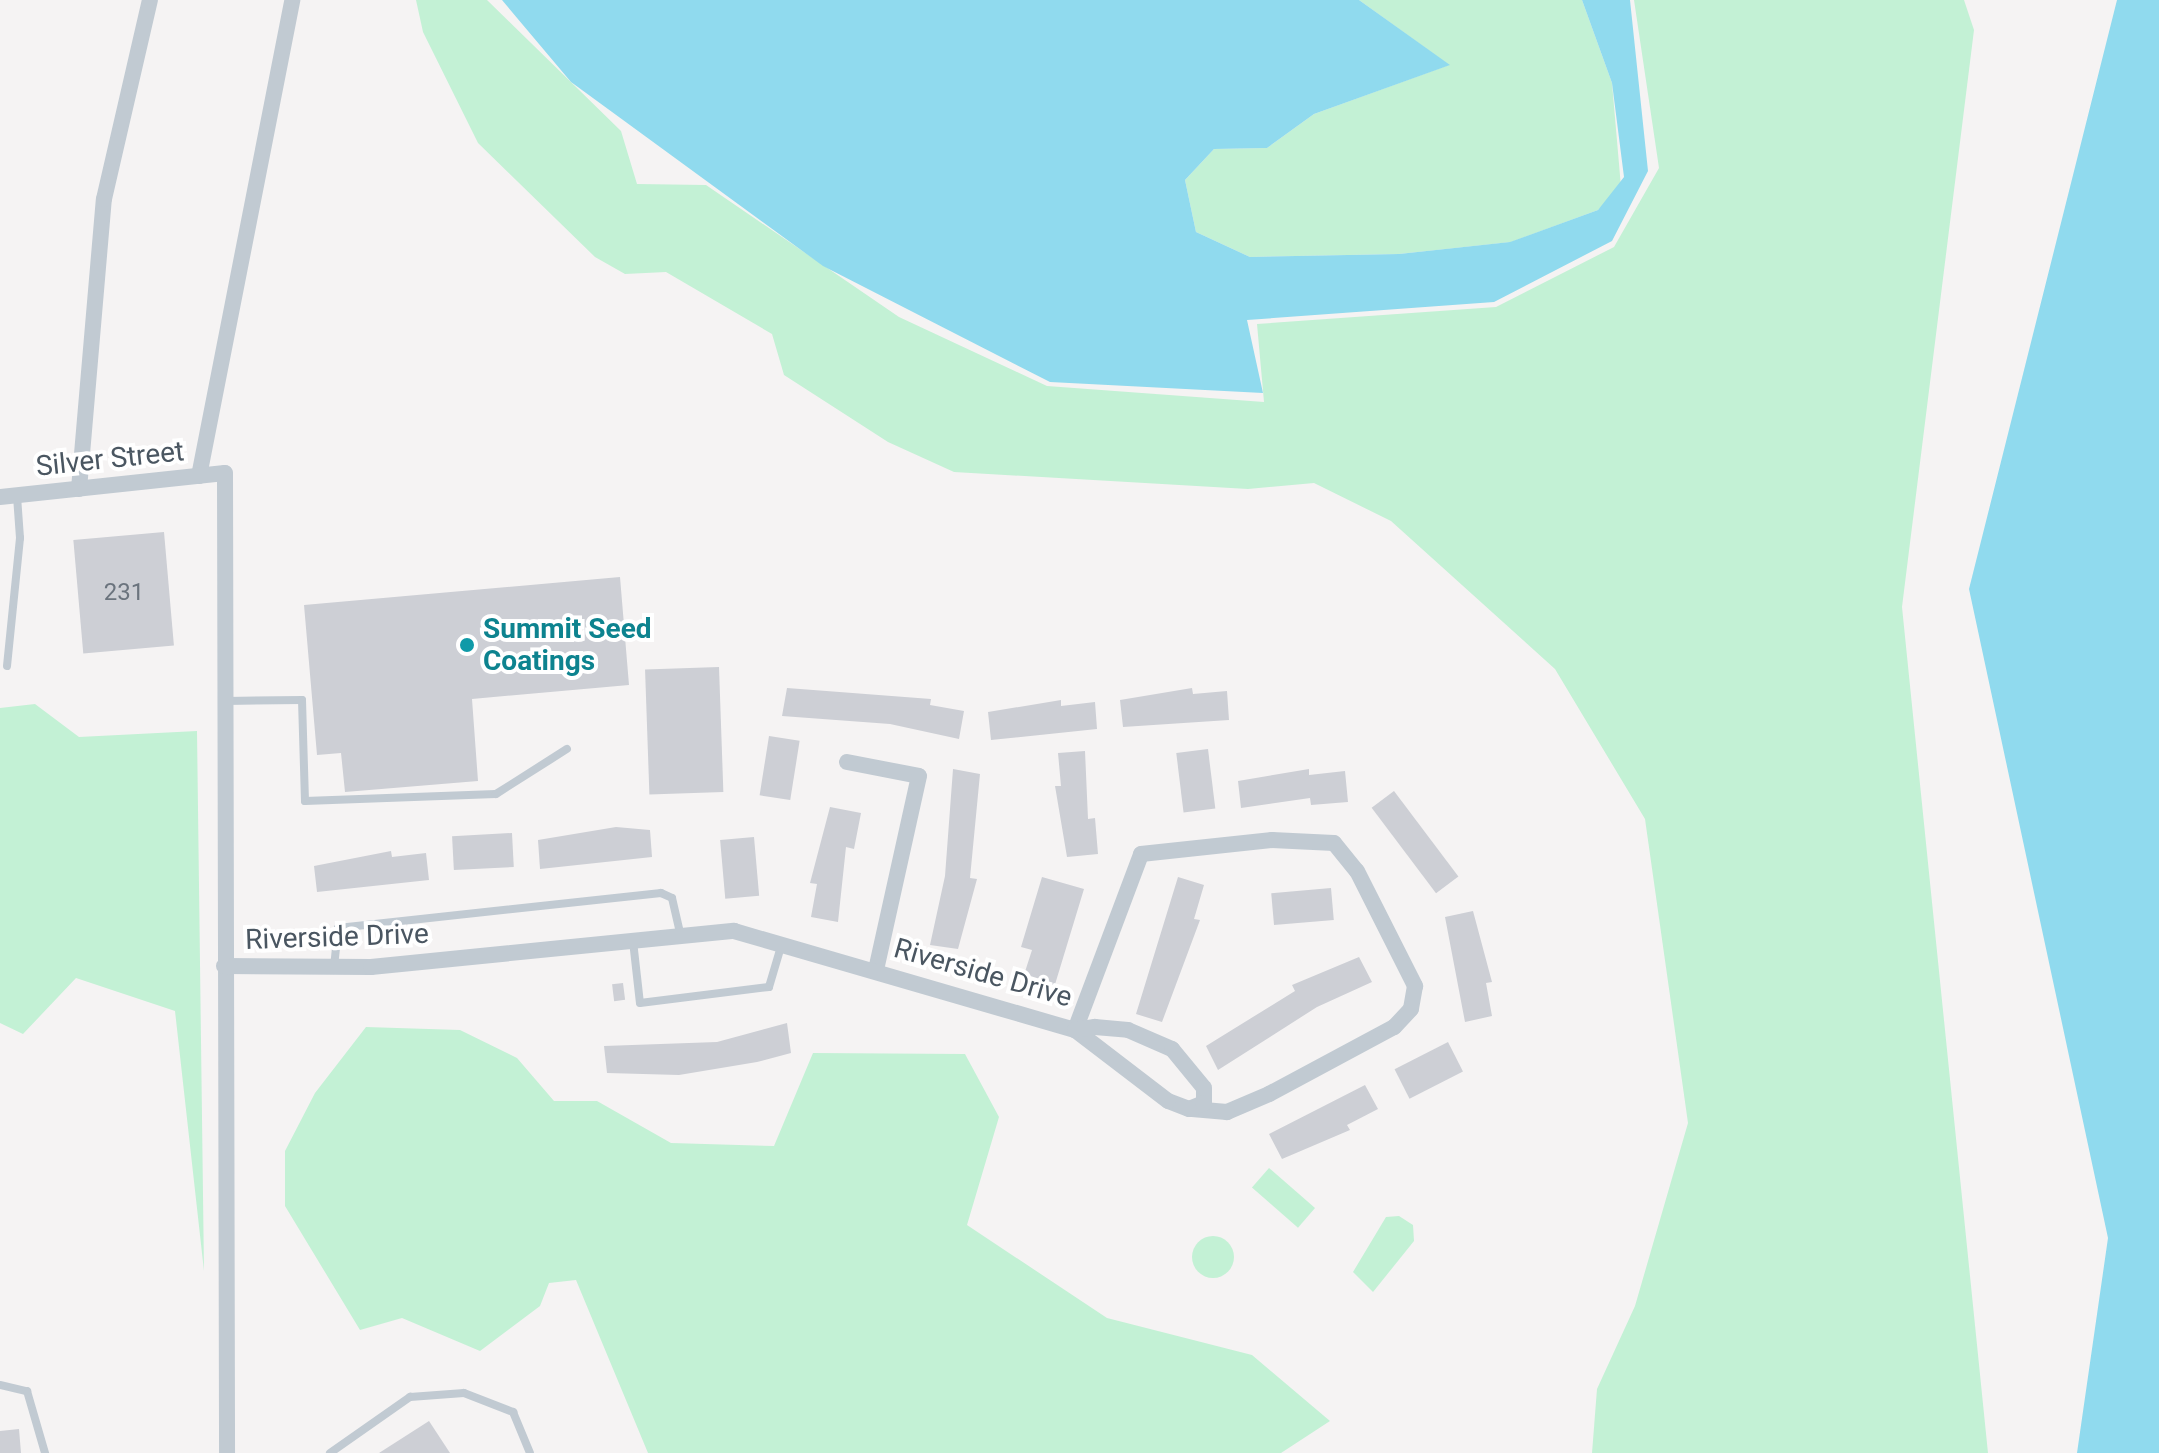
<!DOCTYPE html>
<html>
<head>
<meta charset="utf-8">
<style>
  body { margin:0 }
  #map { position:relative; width:2159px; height:1453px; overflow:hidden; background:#f5f3f3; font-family:Roboto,sans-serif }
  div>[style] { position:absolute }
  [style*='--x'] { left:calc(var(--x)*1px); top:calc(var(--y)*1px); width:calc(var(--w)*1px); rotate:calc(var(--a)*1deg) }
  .green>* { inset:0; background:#c3f1d5; transform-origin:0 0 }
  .round { border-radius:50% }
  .water>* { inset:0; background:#90daee }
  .building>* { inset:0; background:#cdcfd5; transform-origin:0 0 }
  .service>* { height:8px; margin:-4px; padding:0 4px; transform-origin:4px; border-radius:4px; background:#c1cad2 }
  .minor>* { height:16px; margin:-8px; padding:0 8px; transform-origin:8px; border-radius:8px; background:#c1cad2 }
  .dots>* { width:22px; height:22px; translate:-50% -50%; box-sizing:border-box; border:4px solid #fff; border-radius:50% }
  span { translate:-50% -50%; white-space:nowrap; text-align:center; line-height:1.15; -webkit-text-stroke:8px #fff; paint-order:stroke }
  .number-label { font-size:24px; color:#6b747e }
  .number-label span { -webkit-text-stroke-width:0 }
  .street-label { font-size:28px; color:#4a5661 }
  .culture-label { font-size:28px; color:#0d838f; font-weight:700 }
  .left { translate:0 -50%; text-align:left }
</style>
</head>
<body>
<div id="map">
  <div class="green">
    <i style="clip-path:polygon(416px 0,487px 0,621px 131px,637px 184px,706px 185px,899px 317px,1047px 386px,1264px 402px,1257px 324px,1496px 307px,1614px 247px,1659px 168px,1634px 0,1964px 0,1974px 30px,1902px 607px,1988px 1453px,1592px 1453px,1597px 1389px,1635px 1306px,1688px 1123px,1645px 819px,1555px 669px,1391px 521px,1314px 483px,1248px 489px,954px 472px,888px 442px,784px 375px,772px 334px,666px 272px,625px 274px,595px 257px,478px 143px,423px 32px)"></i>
    <i style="clip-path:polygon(1359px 0,1582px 0,1612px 83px,1621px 187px,1598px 210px,1511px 242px,1399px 254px,1250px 257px,1196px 232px,1185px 180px,1214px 149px,1267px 148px,1314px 114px,1449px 65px)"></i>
    <i style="clip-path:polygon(35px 704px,79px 737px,197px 731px,204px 1271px,175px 1011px,76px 978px,23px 1034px,0 1023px,0 708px)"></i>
    <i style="clip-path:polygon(366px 1027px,460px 1030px,517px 1058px,554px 1101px,597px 1101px,671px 1143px,774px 1146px,813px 1053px,965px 1054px,999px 1117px,967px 1225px,1107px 1318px,1252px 1355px,1330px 1421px,1281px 1453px,648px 1453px,576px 1280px,549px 1283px,540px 1306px,480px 1351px,402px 1318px,360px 1330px,285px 1206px,285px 1151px,315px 1093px)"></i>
    <i style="left:1269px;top:1168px;width:61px;height:26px;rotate:41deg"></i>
    <i style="clip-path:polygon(1399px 1216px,1413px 1225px,1414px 1241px,1373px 1292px,1353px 1272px,1386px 1217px)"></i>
    <i class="round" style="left:1192px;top:1236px;width:42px;height:42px"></i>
  </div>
  <div class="water">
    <i style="clip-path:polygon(502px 0,1359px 0,1450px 65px,1314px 114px,1267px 148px,1214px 149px,1185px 180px,1196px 232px,1250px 257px,1399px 254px,1510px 242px,1598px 210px,1624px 177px,1612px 83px,1582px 0,1630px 0,1648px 171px,1612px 241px,1494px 302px,1247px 320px,1263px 393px,1050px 382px,823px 266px,571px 82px)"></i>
    <i style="clip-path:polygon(2117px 0,2159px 0,2159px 1453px,2077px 1453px,2108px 1238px,1969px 589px)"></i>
  </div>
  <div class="building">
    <i style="left:164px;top:532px;width:114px;height:91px;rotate:85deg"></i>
    <i style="clip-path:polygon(620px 577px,629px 685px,472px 699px,478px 781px,345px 792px,341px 753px,317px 755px,304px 605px)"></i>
    <i style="left:719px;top:667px;width:125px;height:74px;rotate:88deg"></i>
    <i style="clip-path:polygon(787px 688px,931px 699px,930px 705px,964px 711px,959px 739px,890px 724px,782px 716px)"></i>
    <i style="clip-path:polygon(1192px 688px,1193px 694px,1227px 691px,1229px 720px,1123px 727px,1120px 700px)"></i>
    <i style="clip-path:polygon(1061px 700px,1061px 706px,1095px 702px,1097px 729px,991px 740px,988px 712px)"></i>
    <i style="left:769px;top:736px;width:31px;height:60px;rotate:9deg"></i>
    <i style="left:1208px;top:749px;width:60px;height:32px;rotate:83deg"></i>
    <i style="clip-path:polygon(1085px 751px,1088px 819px,1095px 818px,1098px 854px,1067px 857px,1055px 786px,1061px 786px,1058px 753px)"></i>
    <i style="clip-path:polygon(953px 769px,980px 774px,970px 878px,977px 879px,958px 949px,930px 945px,945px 876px)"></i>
    <i style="clip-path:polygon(1309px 769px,1309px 775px,1345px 771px,1348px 802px,1311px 805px,1310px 798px,1241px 808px,1238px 781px)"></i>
    <i style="left:1394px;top:791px;width:107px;height:28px;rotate:53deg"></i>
    <i style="clip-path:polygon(830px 807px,861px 813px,854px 849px,846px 847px,838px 922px,811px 917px,817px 884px,810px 883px)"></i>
    <i style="clip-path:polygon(616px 827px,650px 830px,652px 857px,540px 869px,538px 840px)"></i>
    <i style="left:512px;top:833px;width:34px;height:60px;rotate:87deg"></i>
    <i style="left:754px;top:837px;width:59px;height:34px;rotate:85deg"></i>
    <i style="clip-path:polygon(391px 851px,392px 857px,426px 853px,429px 880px,317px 892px,314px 866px)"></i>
    <i style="clip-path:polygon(1042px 877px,1084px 889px,1053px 991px,1022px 981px,1032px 950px,1021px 947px)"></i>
    <i style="clip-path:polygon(1178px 877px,1204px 885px,1194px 919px,1200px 920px,1162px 1022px,1136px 1014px)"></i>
    <i style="left:1331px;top:888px;width:32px;height:60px;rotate:85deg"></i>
    <i style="clip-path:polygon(1473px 911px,1492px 982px,1486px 983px,1492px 1016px,1465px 1022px,1445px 917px)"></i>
    <i style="clip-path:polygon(1359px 957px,1372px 982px,1317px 1007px,1218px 1070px,1206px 1046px,1295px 991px,1292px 985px)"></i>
    <i style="left:623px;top:983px;width:17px;height:11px;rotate:83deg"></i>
    <i style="clip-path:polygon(787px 1023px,791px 1053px,757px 1062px,679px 1075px,607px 1073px,604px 1046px,717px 1042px)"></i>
    <i style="left:1448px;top:1042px;width:33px;height:60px;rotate:63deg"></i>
    <i style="clip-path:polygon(1365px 1085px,1378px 1109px,1347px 1125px,1350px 1130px,1282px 1159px,1269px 1134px)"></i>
    <i style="clip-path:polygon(429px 1421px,450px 1453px,379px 1453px)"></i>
    <i style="clip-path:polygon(19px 1429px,21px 1453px,0 1453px,0 1431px)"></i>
  </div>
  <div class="service">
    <i style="--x:7;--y:666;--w:129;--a:-84.2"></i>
    <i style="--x:20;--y:538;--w:42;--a:-94.1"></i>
    <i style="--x:226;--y:701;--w:76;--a:-0.8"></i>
    <i style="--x:302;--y:700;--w:101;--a:88.3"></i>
    <i style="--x:305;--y:801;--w:191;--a:-2.1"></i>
    <i style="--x:496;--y:794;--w:84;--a:-32.4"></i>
    <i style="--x:633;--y:941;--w:62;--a:83.6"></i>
    <i style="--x:640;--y:1003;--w:130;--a:-7.1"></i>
    <i style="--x:769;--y:987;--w:46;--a:-73.5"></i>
    <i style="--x:334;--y:967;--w:39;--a:-84"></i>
    <i style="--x:338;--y:928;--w:325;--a:-6.2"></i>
    <i style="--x:661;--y:893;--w:12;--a:24"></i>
    <i style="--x:672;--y:898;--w:39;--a:77"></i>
    <i style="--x:0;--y:1385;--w:28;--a:13"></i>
    <i style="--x:27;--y:1391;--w:65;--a:73.8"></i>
    <i style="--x:330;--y:1453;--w:98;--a:-35"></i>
    <i style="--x:410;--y:1397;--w:54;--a:-4.2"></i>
    <i style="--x:464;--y:1393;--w:53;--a:21.2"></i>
    <i style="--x:513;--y:1412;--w:44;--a:67.5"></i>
  </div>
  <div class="minor">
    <i style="--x:199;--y:476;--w:485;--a:-78.9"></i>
    <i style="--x:79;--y:489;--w:291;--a:-85.1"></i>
    <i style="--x:104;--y:199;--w:204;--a:-77"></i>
    <i style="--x:0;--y:497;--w:226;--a:-6.1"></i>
    <i style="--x:225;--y:473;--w:980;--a:89.88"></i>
    <i style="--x:847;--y:762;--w:73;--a:11"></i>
    <i style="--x:919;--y:776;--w:199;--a:102.5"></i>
    <i style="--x:224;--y:966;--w:147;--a:0.4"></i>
    <i style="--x:371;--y:967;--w:365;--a:-5.7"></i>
    <i style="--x:734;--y:931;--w:355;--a:16.2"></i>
    <i style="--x:1075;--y:1030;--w:188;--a:-69.4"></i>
    <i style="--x:1141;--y:854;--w:132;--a:-6.1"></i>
    <i style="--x:1272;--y:840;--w:62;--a:2.8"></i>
    <i style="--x:1334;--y:843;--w:36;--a:51"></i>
    <i style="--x:1357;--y:871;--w:129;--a:63.2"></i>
    <i style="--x:1415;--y:986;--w:23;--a:100"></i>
    <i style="--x:1411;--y:1009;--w:25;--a:133"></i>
    <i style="--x:1394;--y:1027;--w:142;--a:151.8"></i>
    <i style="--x:1269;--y:1094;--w:46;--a:156.8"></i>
    <i style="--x:1227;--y:1112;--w:38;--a:-175"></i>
    <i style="--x:1095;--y:1027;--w:33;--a:5"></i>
    <i style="--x:1128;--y:1030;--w:48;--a:23.4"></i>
    <i style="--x:1172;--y:1049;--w:50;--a:50.6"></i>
    <i style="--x:1204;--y:1088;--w:15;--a:90"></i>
    <i style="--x:1204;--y:1103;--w:16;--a:158"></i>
    <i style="--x:1189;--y:1109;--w:22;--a:-159"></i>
    <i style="--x:1168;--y:1101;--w:117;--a:-142.6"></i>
    <i style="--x:1075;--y:1030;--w:20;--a:-9"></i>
  </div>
  <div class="dots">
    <i style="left:467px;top:645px;background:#0f9aa8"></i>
  </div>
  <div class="number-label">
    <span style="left:124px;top:593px">231</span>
  </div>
  <div class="street-label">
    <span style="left:110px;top:459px;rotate:-6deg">Silver Street</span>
    <span style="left:337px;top:937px;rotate:-2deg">Riverside Drive</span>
    <span style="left:983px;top:973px;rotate:16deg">Riverside Drive</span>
  </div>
  <div class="culture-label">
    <span class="left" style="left:483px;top:645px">Summit Seed<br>Coatings</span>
  </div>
</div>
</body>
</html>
